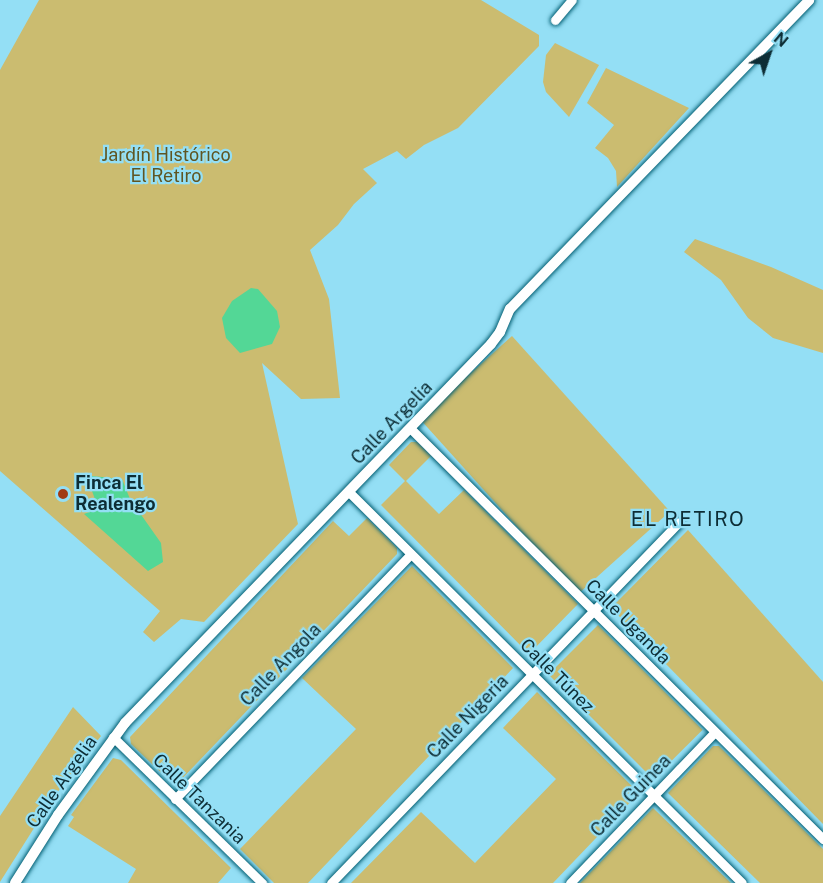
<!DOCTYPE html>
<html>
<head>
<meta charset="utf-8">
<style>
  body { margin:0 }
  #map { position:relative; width:823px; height:883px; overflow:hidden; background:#94dff5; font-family:"Public Sans",sans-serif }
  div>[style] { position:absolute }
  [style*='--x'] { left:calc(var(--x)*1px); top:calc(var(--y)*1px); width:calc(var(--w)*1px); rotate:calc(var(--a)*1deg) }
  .green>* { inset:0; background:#cbbc70; transform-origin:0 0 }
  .water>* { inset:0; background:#53d796 }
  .roads { filter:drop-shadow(0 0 2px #035e72) drop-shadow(0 0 2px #035e72) }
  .minor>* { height:9px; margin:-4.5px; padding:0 4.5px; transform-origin:4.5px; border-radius:4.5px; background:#fff }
  .tertiary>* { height:10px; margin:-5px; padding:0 5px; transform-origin:5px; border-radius:5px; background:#fff }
  .dots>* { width:16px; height:16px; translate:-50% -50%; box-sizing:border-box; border:3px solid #94dff5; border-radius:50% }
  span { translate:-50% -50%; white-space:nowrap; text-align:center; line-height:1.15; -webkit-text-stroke:4.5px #94dff5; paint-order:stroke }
  .park-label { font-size:18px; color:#5f5522 }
  .street-label { font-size:18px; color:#0d2d35 }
  .poi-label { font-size:18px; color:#0d2d35; font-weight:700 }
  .left { translate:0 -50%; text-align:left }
  .neighbourhood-label { font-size:20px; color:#0d2d35; letter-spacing:1.5px }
  .north { position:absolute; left:739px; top:24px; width:60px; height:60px; -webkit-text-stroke:4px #94dff5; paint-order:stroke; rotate:40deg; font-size:16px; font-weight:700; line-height:24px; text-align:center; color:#0d2d35 }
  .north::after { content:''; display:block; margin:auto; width:21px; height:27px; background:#0d2d35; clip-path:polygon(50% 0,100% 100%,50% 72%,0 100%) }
</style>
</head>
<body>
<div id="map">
  <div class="green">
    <i style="clip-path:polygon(39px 0,481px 0,539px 35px,539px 46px,458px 128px,424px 145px,406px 159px,397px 151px,363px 169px,377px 183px,354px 204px,338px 225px,310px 250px,329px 299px,340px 398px,301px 399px,262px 363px,298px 524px,204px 622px,181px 619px,154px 642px,143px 632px,160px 611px,0 471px,0 70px)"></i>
    <i style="clip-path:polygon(555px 43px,599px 65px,569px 117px,546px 92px,543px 82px,546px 55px)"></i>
    <i style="clip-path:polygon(606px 68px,689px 108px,617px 187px,616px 171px,608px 158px,595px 148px,614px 125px,587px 103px)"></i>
    <i style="clip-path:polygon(695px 239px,771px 267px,823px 290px,823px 353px,773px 338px,748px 318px,721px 280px,684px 252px)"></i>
    <i style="left:512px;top:336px;width:236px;height:124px;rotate:48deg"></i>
    <i style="clip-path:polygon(411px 442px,417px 442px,431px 456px,406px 481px,439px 514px,464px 490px,578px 604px,529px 654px,381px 505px,405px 481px,389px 465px)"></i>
    <i style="clip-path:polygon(367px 518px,397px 548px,397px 554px,175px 786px,131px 744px,130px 737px,333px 521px,349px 536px)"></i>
    <i style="clip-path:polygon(688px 530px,823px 682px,823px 824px,611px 608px)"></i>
    <i style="clip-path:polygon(412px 566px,513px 668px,308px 883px,274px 883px,240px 849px,356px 729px,302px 678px)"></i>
    <i style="left:598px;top:625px;width:148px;height:70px;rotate:45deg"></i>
    <i style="clip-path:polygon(537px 692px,639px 793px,553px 883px,351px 883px,421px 812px,475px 863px,556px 779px,503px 728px)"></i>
    <i style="clip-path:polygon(73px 707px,101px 736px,53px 798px,0 882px,0 816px)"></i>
    <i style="clip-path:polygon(713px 746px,719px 746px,823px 849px,823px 883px,760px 883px,668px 793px)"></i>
    <i style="clip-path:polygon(113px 758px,121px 760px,231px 868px,218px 883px,128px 883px,136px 869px,68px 826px,74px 817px,71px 815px)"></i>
    <i style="clip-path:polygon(653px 808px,731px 883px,580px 883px)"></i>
  </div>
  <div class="water">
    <i style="clip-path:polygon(251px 288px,258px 289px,277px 311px,280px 327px,272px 344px,240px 353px,226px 338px,222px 318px,232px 301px)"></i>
    <i style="clip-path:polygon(92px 476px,122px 479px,130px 499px,161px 543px,163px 562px,148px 571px,84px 514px,92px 511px,96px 502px,92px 491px,82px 483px,84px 478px)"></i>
  </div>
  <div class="roads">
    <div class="minor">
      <i style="--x:555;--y:20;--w:26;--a:-50"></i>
      <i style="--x:410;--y:428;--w:583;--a:44.86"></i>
      <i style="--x:349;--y:492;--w:554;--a:44.85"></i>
      <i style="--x:113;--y:737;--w:209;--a:44.4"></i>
      <i style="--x:175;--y:799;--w:340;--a:-46.1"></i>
      <i style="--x:331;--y:883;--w:501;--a:-46.05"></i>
      <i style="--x:570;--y:883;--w:209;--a:-46.2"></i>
    </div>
    <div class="tertiary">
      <i style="--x:15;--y:883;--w:80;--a:-57.7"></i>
      <i style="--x:58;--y:815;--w:114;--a:-53.9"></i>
      <i style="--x:125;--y:723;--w:527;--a:-46"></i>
      <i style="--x:491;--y:344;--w:15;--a:-53"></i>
      <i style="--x:500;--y:332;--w:25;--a:-67"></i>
      <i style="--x:510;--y:309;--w:430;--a:-45.9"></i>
    </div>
  </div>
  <div class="dots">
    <i style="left:63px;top:494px;background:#a13b16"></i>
  </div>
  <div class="park-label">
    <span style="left:166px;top:166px">Jardín Histórico<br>El Retiro</span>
  </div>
  <div class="street-label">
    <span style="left:392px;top:423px;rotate:-46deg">Calle Argelia</span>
    <span style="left:628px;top:622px;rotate:45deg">Calle Uganda</span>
    <span style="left:281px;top:665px;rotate:-46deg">Calle Angola</span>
    <span style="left:557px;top:676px;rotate:45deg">Calle Túnez</span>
    <span style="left:468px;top:717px;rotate:-46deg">Calle Nigeria</span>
    <span style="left:62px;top:782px;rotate:-55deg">Calle Argelia</span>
    <span style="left:631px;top:796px;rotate:-46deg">Calle Guinea</span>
    <span style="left:199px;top:799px;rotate:44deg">Calle Tanzania</span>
  </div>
  <div class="poi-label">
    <span class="left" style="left:75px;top:494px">Finca El<br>Realengo</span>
  </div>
  <div class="neighbourhood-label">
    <span style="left:688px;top:519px">EL RETIRO</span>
  </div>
  <div class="north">N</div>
</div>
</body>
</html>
